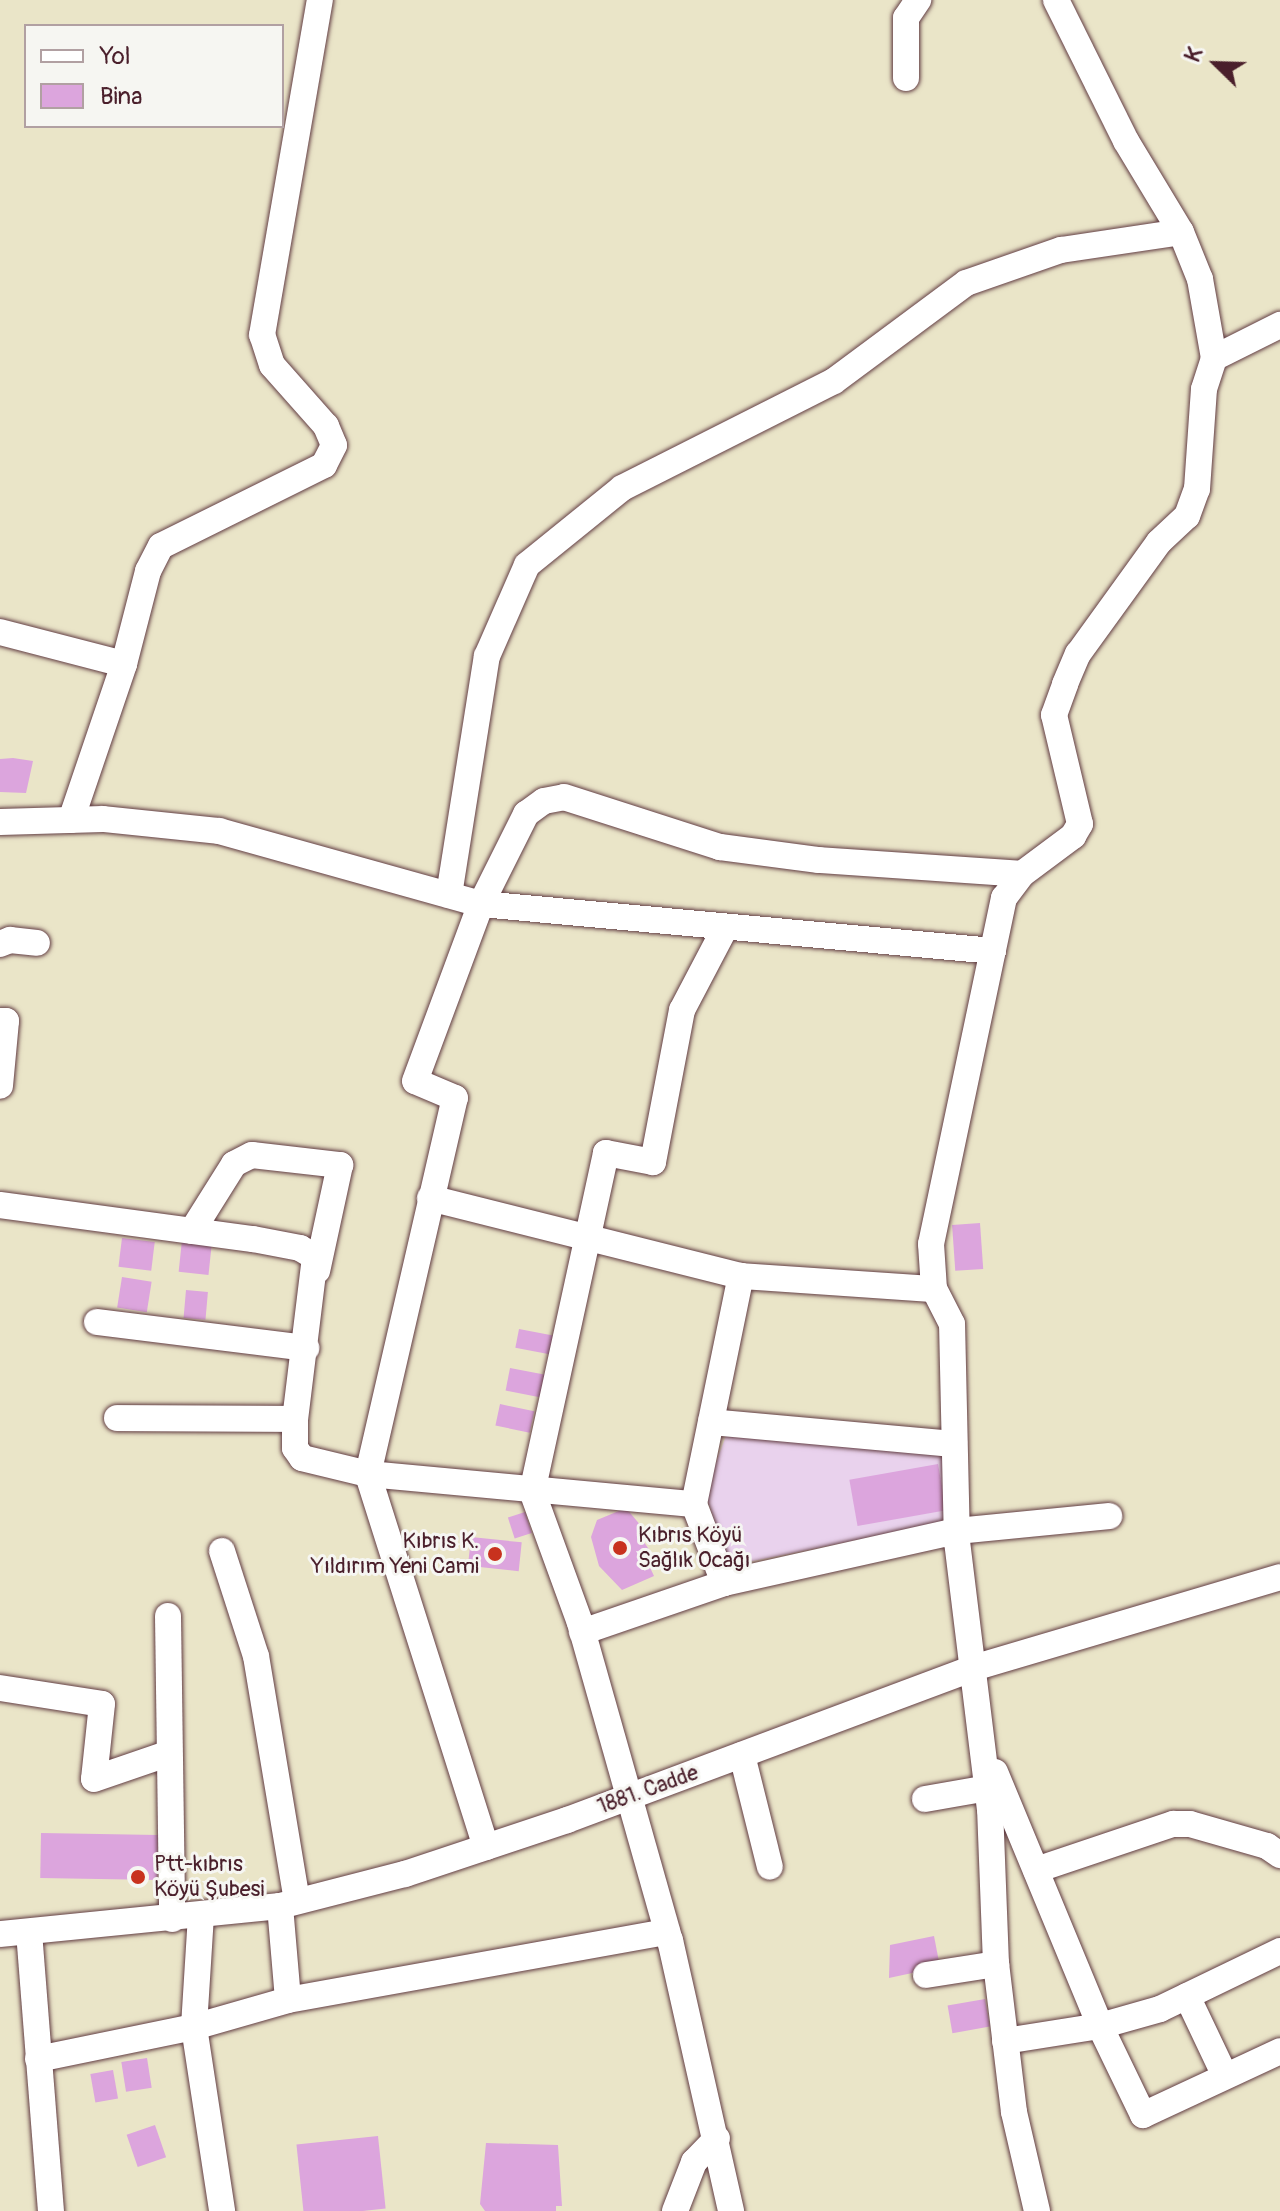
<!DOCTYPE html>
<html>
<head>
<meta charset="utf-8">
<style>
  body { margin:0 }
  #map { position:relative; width:1280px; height:2211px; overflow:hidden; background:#eae5c8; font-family:Pangolin,sans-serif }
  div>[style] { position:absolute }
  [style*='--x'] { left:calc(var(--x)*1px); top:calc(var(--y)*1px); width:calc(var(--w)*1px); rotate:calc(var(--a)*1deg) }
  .built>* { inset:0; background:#e9d2ed }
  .building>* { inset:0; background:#dca5dd; transform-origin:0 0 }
  .roads { filter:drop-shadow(0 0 2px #623d43) drop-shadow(0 0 2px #623d43) }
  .minor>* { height:26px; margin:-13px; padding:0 13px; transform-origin:13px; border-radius:13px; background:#fff }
  .dots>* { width:22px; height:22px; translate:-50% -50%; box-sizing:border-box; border:4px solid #f6f6f2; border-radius:50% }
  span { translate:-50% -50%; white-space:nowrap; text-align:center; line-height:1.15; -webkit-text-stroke:6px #f6f6f2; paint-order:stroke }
  .poi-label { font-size:22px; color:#4a1f2b }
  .left { translate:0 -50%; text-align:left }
  .right { translate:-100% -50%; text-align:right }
  .street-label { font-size:22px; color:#4a1f2b }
  .legend { position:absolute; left:24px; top:24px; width:260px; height:104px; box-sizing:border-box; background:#f6f6f2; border:2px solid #b1a0a2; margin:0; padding:10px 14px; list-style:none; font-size:24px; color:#4a1f2b }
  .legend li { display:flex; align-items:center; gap:16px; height:40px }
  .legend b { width:40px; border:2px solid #b1a0a2 }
  .north { position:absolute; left:1176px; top:24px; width:80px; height:80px; -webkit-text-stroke:6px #f6f6f2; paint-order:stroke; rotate:293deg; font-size:22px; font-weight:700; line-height:32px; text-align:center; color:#4a1f2b }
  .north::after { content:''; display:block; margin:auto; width:28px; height:36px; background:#4a1f2b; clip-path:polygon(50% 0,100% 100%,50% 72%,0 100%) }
</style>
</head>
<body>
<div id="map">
  <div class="built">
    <i style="clip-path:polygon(726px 1436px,945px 1454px,949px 1521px,729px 1566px,705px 1492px)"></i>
  </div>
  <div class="building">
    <i style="clip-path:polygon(13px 758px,33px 761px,26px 793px,0 792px,0 759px)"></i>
    <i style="left:980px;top:1223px;width:46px;height:28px;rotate:86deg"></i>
    <i style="left:122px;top:1238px;width:33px;height:29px;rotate:7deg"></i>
    <i style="left:182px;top:1240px;width:30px;height:32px;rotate:6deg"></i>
    <i style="left:122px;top:1277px;width:30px;height:31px;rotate:9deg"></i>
    <i style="left:186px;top:1290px;width:22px;height:28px;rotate:5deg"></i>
    <i style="left:519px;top:1329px;width:36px;height:19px;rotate:11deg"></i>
    <i style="left:510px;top:1368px;width:36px;height:23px;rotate:11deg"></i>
    <i style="left:500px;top:1404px;width:35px;height:22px;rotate:12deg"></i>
    <i style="left:938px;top:1464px;width:47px;height:90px;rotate:80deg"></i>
    <i style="clip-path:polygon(626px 1508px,647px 1533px,640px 1536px,654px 1557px,647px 1561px,654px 1576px,622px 1590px,599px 1566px,591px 1537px,597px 1520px)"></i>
    <i style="left:525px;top:1512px;width:22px;height:18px;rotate:72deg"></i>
    <i style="left:471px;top:1537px;width:51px;height:29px;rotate:6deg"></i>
    <i style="left:41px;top:1833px;width:117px;height:45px;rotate:1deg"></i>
    <i style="clip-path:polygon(934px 1936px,940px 1967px,889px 1978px,890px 1945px)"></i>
    <i style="left:985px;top:1999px;width:28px;height:38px;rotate:80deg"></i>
    <i style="left:147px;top:2058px;width:30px;height:26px;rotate:81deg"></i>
    <i style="left:113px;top:2070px;width:29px;height:23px;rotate:80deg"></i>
    <i style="left:155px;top:2125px;width:34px;height:30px;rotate:71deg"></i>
    <i style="left:378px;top:2136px;width:73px;height:82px;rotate:84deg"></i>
    <i style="clip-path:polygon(486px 2143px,558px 2145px,562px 2206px,556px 2206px,556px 2211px,485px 2211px,480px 2204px)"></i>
  </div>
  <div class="roads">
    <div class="minor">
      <i style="--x:1056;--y:0;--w:157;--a:63.6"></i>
      <i style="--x:1126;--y:141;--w:106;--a:58.9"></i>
      <i style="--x:1181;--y:232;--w:51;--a:68"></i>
      <i style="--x:1200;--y:279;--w:80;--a:80"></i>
      <i style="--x:906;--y:78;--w:60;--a:-90"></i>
      <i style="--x:906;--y:18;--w:22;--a:-56"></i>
      <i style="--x:0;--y:632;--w:128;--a:14.5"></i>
      <i style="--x:71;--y:820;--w:165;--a:-71.2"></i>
      <i style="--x:124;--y:664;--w:96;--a:-75.5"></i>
      <i style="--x:148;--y:571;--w:28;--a:-63"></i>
      <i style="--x:161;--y:546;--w:182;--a:-26.4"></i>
      <i style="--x:324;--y:465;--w:22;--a:-63"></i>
      <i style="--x:334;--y:445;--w:21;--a:-113"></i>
      <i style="--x:326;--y:426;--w:81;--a:-131.5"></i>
      <i style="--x:272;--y:365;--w:32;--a:-108"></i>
      <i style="--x:262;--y:335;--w:340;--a:-80.2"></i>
      <i style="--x:0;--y:822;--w:103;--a:-1.7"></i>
      <i style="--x:103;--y:819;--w:117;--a:5.9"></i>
      <i style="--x:219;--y:831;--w:272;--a:15.6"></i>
      <i style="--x:481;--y:904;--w:514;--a:5.24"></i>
      <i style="--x:449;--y:895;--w:242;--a:-81"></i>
      <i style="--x:487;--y:656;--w:99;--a:-66.3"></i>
      <i style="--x:527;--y:565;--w:122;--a:-39"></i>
      <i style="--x:622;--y:488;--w:237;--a:-26.8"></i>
      <i style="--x:834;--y:381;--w:164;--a:-36.6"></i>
      <i style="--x:966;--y:283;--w:101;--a:-19.2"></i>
      <i style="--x:1061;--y:250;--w:121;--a:-8.5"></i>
      <i style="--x:724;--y:930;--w:90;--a:117.7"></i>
      <i style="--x:682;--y:1010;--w:155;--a:100.8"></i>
      <i style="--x:653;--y:1162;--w:48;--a:-169.2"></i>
      <i style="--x:606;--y:1153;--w:346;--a:102.3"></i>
      <i style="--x:532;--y:1491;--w:140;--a:70"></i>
      <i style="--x:580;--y:1623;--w:330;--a:74.2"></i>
      <i style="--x:670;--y:1940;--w:278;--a:77.3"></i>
      <i style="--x:0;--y:944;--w:11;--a:-22"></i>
      <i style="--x:10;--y:940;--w:27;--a:6"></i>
      <i style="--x:0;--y:1021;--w:6;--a:0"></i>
      <i style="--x:6;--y:1021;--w:65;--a:95.3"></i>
      <i style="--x:430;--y:1198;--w:321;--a:14.1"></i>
      <i style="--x:741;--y:1276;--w:193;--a:3.9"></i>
      <i style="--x:0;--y:1205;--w:255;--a:7.7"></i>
      <i style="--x:253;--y:1239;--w:48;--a:10.8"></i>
      <i style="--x:300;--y:1248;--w:17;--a:31"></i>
      <i style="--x:315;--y:1257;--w:163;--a:97"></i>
      <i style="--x:295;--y:1419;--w:29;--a:90"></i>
      <i style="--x:295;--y:1448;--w:12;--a:55"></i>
      <i style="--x:302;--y:1458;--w:68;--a:13.6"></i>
      <i style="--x:368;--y:1474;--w:327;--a:5.3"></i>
      <i style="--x:192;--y:1231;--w:79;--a:-57.9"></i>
      <i style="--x:234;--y:1164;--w:20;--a:-27"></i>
      <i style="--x:252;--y:1155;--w:89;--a:6.5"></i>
      <i style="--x:340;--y:1165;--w:108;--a:102.2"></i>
      <i style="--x:97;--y:1322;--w:211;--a:7.1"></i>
      <i style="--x:117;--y:1418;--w:178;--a:0.3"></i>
      <i style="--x:711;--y:1422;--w:244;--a:5.2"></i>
      <i style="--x:222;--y:1551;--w:110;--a:72.1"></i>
      <i style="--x:256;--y:1656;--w:248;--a:80.5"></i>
      <i style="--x:724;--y:1583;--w:85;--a:-110.8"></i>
      <i style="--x:694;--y:1504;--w:233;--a:-78.4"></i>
      <i style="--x:168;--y:1616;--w:303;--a:89.2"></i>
      <i style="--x:582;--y:1632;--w:150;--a:-19"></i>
      <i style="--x:724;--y:1583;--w:239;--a:-12.6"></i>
      <i style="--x:957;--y:1531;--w:153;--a:-5.6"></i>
      <i style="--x:0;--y:1688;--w:103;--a:8.9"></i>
      <i style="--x:102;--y:1704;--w:75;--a:96.1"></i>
      <i style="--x:94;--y:1779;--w:77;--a:-18.9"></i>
      <i style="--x:742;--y:1755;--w:115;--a:76"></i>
      <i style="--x:995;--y:1772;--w:275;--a:67.5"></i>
      <i style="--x:1100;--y:2026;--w:99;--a:64.2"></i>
      <i style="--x:1143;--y:2115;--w:151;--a:-25"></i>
      <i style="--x:925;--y:1799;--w:64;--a:-9.9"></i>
      <i style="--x:486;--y:1847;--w:391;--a:-107.6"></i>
      <i style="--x:368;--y:1474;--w:386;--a:-77"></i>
      <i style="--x:455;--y:1098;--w:43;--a:-157"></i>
      <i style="--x:415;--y:1081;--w:189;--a:-69.6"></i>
      <i style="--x:481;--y:904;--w:101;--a:-63.4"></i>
      <i style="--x:526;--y:814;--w:22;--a:-36"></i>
      <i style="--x:544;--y:801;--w:20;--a:-11"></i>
      <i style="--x:564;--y:797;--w:164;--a:17.8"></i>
      <i style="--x:720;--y:847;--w:100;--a:7.5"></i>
      <i style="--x:819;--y:860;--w:203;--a:3.9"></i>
      <i style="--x:1036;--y:1870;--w:145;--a:-18.6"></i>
      <i style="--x:1173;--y:1824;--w:17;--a:0"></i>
      <i style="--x:1190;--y:1824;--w:80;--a:15.9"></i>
      <i style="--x:1267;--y:1846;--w:16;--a:35"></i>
      <i style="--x:280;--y:1906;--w:94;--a:85.1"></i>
      <i style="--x:201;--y:1915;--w:112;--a:93.6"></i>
      <i style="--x:194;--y:2027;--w:186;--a:81.3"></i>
      <i style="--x:29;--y:1932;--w:280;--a:85.5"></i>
      <i style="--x:0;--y:1934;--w:281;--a:-5.7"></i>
      <i style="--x:280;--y:1906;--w:129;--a:-14.4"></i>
      <i style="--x:405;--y:1874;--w:171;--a:-18.4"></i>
      <i style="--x:567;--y:1820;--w:434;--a:-20.5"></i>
      <i style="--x:973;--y:1668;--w:320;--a:-16.5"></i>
      <i style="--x:926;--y:1975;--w:71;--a:-8.9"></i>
      <i style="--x:1187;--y:1996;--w:86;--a:64.6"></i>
      <i style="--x:1005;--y:2041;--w:96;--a:-9"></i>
      <i style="--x:1100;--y:2026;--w:62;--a:-15.8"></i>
      <i style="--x:1160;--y:2009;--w:133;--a:-25.8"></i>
      <i style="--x:38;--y:2059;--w:159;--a:-11.6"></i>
      <i style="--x:194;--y:2027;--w:98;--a:-16"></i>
      <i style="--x:288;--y:2000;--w:385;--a:-10.2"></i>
      <i style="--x:675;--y:2211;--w:53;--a:-68.8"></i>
      <i style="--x:694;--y:2162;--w:33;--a:-46"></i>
      <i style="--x:1037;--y:2211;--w:102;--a:-103.1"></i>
      <i style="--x:1014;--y:2112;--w:149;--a:-96.9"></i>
      <i style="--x:996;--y:1964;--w:154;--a:-92.2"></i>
      <i style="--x:990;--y:1810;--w:269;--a:-97"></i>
      <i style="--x:957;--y:1543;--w:219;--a:-91.3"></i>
      <i style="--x:952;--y:1324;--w:39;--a:-117"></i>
      <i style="--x:934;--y:1289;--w:45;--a:-93.8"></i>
      <i style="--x:931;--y:1244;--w:354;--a:-78.1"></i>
      <i style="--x:1004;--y:898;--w:30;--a:-53"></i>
      <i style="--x:1022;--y:874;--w:64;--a:-36.7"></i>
      <i style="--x:1073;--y:836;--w:14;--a:-60"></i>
      <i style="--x:1080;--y:824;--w:112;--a:-103.4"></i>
      <i style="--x:1054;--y:715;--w:33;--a:-70"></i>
      <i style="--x:1065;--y:684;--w:33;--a:-67"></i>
      <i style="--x:1078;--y:654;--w:138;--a:-54.1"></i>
      <i style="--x:1159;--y:542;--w:38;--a:-43"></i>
      <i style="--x:1187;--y:516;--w:29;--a:-70"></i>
      <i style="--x:1197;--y:489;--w:100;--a:-86"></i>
      <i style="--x:1204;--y:389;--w:33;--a:-72"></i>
      <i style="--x:1214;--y:358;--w:74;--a:-26.6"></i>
    </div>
  </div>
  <div class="dots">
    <i style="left:620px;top:1548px;background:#c8321e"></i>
    <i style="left:495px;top:1554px;background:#c8321e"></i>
    <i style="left:138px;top:1877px;background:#c8321e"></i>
  </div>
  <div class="poi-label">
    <span class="left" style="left:638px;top:1548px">Kıbrıs Köyü<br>Sağlık Ocağı</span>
    <span class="right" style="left:479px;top:1554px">Kıbrıs K.<br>Yıldırım Yeni Cami</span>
    <span class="left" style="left:154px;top:1877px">Ptt-kıbrıs<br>Köyü Şubesi</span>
  </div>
  <div class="street-label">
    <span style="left:648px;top:1790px;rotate:-20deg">1881. Cadde</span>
  </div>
  <ul class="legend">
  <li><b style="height:10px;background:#fff"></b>Yol</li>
  <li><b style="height:22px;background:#dca5dd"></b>Bina</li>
  </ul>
  <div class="north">K</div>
</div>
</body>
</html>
